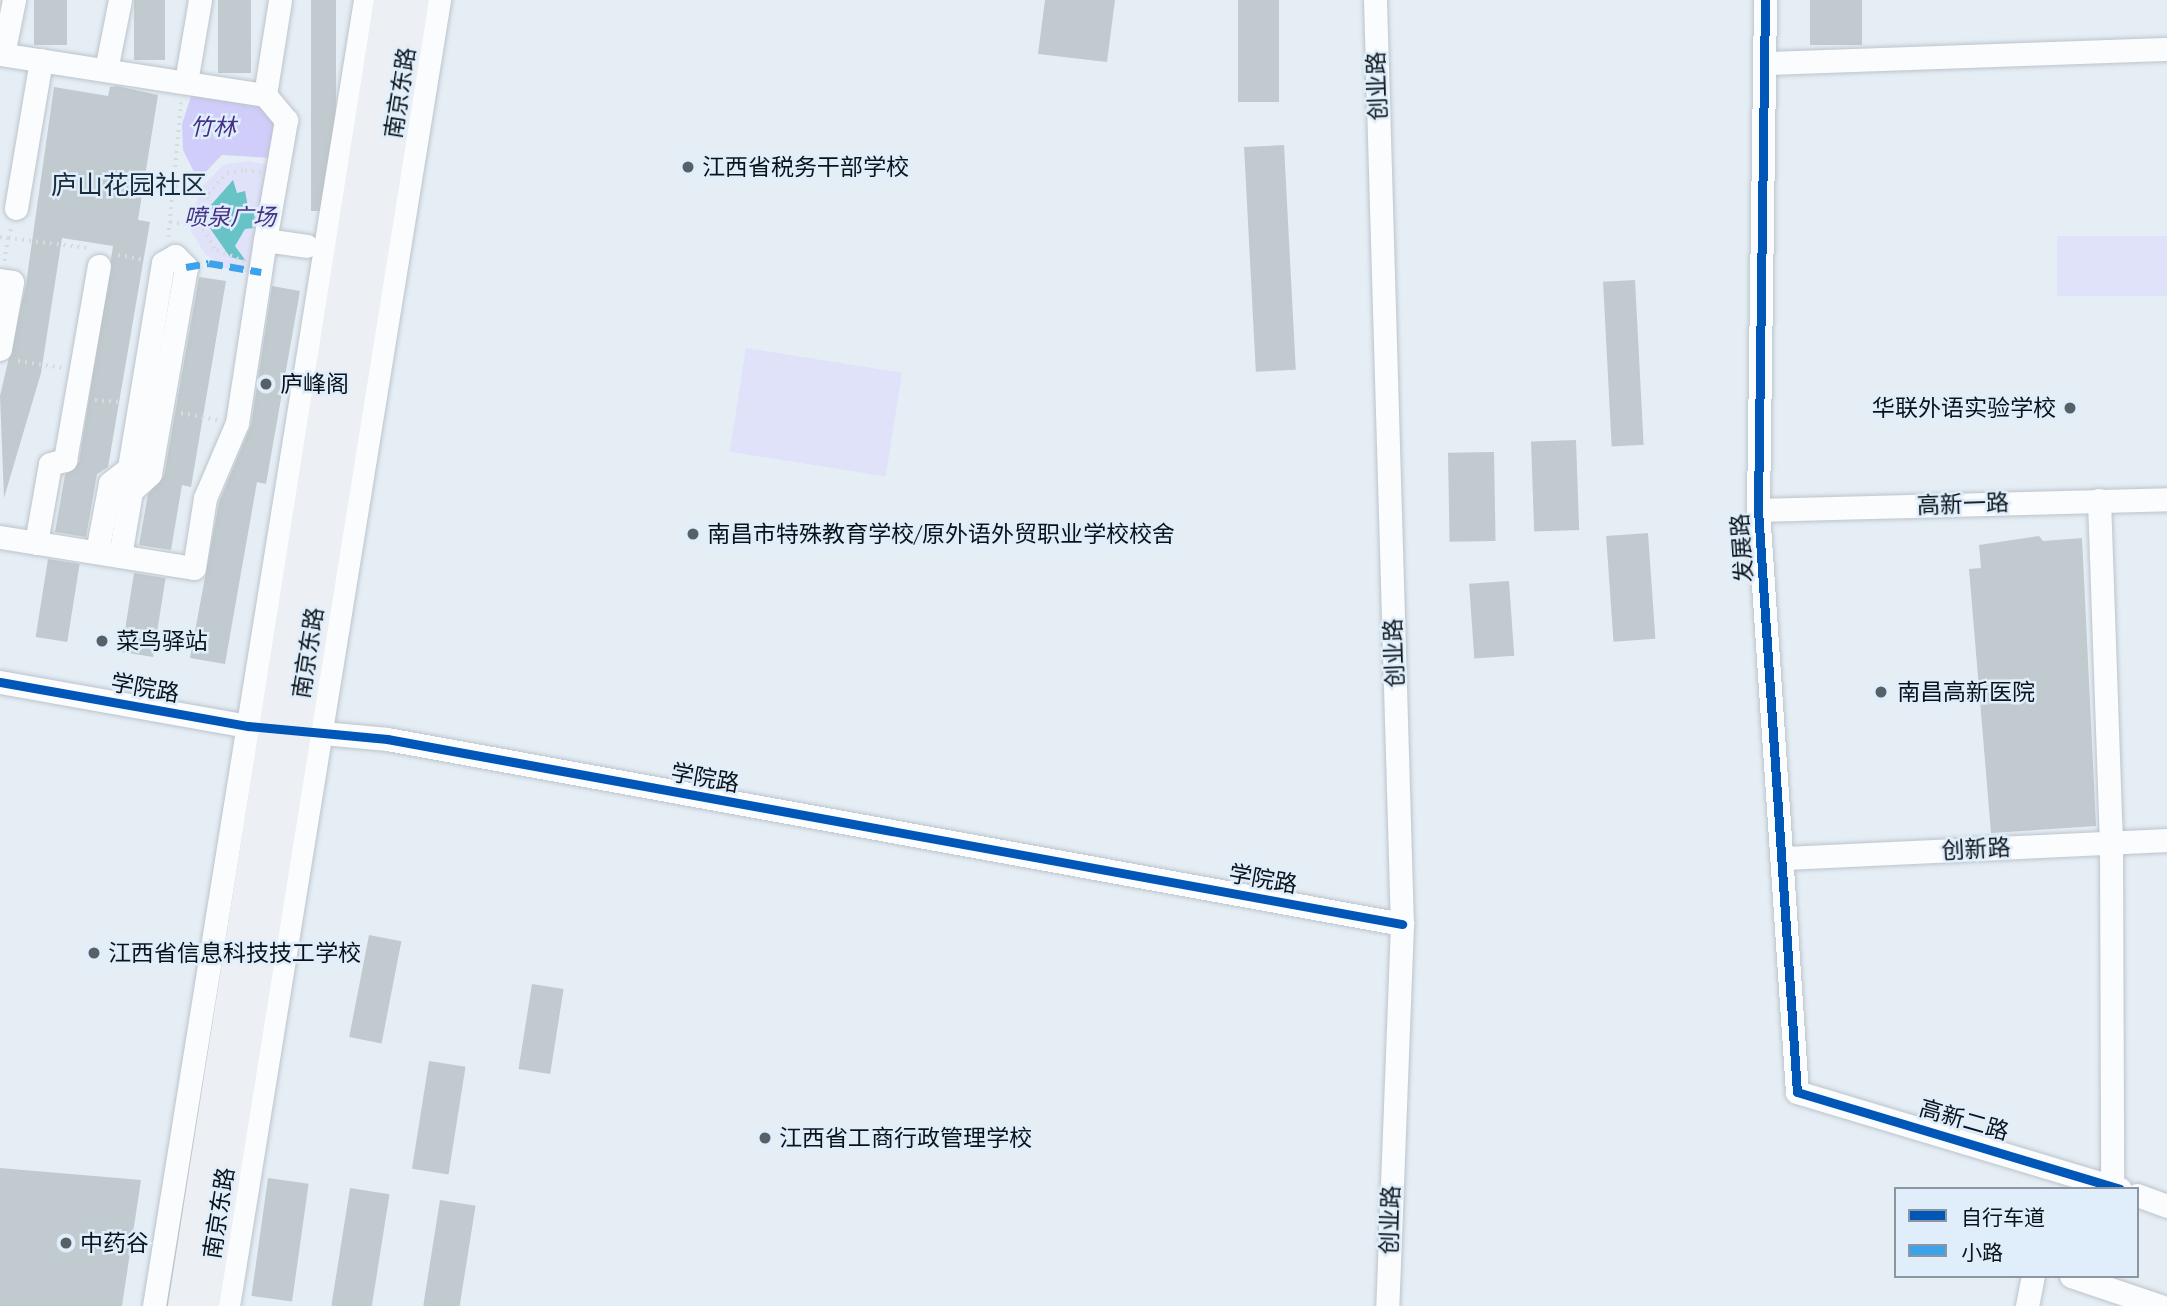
<!DOCTYPE html>
<html>
<head>
<meta charset="utf-8">
<style>
  body { margin:0 }
  #map { position:relative; width:2167px; height:1306px; overflow:hidden; background:#e6eef5; font-family:"PT Serif","Noto Sans SC",serif }
  div>[style] { position:absolute }
  [style*='--x'] { left:calc(var(--x)*1px); top:calc(var(--y)*1px); width:calc(var(--w)*1px); rotate:calc(var(--a)*1deg) }
  .green>* { inset:0; background:#e0e2fa; transform-origin:0 0 }
  .forest>* { inset:0; background:#d0cdfa }
  .water>* { inset:0; background:#67c3c5 }
  .building>* { inset:0; background:#c1cacf; transform-origin:0 0 }
  .path>* { height:3.5px; margin-top:-1.75px; transform-origin:0; background:repeating-linear-gradient(90deg,#d8dbdd 0 2px,transparent 0 7px) }
  .roads { filter:drop-shadow(0 0 2px #bcc4cb) drop-shadow(0 0 2px #bcc4cb) }
  .minor>* { height:23px; margin:-11.5px; padding:0 11.5px; transform-origin:11.5px; border-radius:11.5px; background:#fbfcfe }
  .major>* { height:28px; margin:-14px; padding:0 14px; transform-origin:14px; border-radius:14px; background:#eceff4 }
  .quiet>* { height:7px; margin-top:-3.5px; transform-origin:0; background:repeating-linear-gradient(90deg,#3ca2ea 0 14px,transparent 0 21px) }
  .cycleway>* { height:9px; margin:-4.5px; padding:0 4.5px; transform-origin:4.5px; border-radius:4.5px; background:#0057b8 }
  .dots>* { width:19px; height:19px; translate:-50% -50%; box-sizing:border-box; border:4px solid #e0eefb; border-radius:50% }
  span { translate:-50% -50%; white-space:nowrap; text-align:center; line-height:1.15; -webkit-text-stroke:5px #e0eefb; paint-order:stroke }
  .street-label { font-size:23px; color:#0b131a }
  .park-label { font-size:23px; color:#463085; font-style:italic }
  .poi-label { font-size:23px; color:#0b131a }
  .left { translate:0 -50%; text-align:left }
  .right { translate:-100% -50%; text-align:right }
  .quarter-label { font-size:26px; color:#192c3b }
  .legend { position:absolute; left:1894px; top:1187px; width:245px; height:91px; box-sizing:border-box; background:#e0eefb; border:2px solid #8b96a1; margin:0; padding:9px 12px; list-style:none; font-size:21px; color:#0b131a }
  .legend li { display:flex; align-items:center; gap:14px; height:35px }
  .legend b { width:35px; border:2px solid #8b96a1 }
</style>
</head>
<body>
<div id="map">
  <div class="green">
    <i style="clip-path:polygon(247px 161px,275px 166px,258px 274px,227px 269px,205px 254px,191px 231px,199px 190px,223px 165px)"></i>
    <i style="left:2167px;top:236px;width:60px;height:110px;rotate:90deg"></i>
    <i style="left:746px;top:348px;width:158px;height:105px;rotate:9deg"></i>
  </div>
  <div class="forest">
    <i style="clip-path:polygon(192px 93px,262px 104px,277px 121px,271px 158px,222px 155px,198px 180px,183px 150px,182px 124px)"></i>
  </div>
  <div class="water">
    <i style="clip-path:polygon(233px 180px,237px 193px,245px 191px,248px 207px,255px 207px,254px 228px,245px 229px,235px 246px,246px 261px,230px 257px,207px 224px,211px 205px)"></i>
  </div>
  <div class="building">
    <i style="left:34px;top:0;width:33px;height:45px"></i>
    <i style="left:134px;top:0;width:31px;height:60px"></i>
    <i style="left:218px;top:0;width:33px;height:73px"></i>
    <i style="left:311px;top:0;width:25px;height:211px"></i>
    <i style="clip-path:polygon(1045px 0,1115px 0,1107px 62px,1038px 54px)"></i>
    <i style="left:1238px;top:0;width:41px;height:102px"></i>
    <i style="left:1810px;top:0;width:52px;height:45px"></i>
    <i style="clip-path:polygon(117px 86px,158px 95px,138px 220px,150px 222px,108px 467px,97px 474px,86px 537px,55px 532px,65px 475px,79px 462px,113px 246px,62px 238px,41px 373px,4px 498px,0 396px,26px 284px,54px 87px,108px 96px,110px 87px)"></i>
    <i style="left:1284px;top:145px;width:225px;height:40px;rotate:87deg"></i>
    <i style="clip-path:polygon(199px 277px,226px 281px,191px 487px,182px 485px,171px 550px,139px 545px,148px 494px,164px 476px)"></i>
    <i style="left:1635px;top:280px;width:165px;height:32px;rotate:87deg"></i>
    <i style="clip-path:polygon(272px 286px,300px 291px,266px 484px,257px 482px,225px 664px,190px 658px,219px 502px,251px 425px)"></i>
    <i style="left:1576px;top:440px;width:90px;height:45px;rotate:88deg"></i>
    <i style="left:1494px;top:452px;width:89px;height:46px;rotate:89deg"></i>
    <i style="left:1648px;top:533px;width:106px;height:42px;rotate:86deg"></i>
    <i style="clip-path:polygon(2039px 536px,2043px 541px,2082px 538px,2096px 826px,1991px 833px,1969px 569px,1981px 568px,1979px 545px)"></i>
    <i style="left:48px;top:559px;width:32px;height:79px;rotate:9deg"></i>
    <i style="left:134px;top:573px;width:32px;height:80px;rotate:9deg"></i>
    <i style="left:1509px;top:581px;width:75px;height:40px;rotate:86deg"></i>
    <i style="left:369px;top:935px;width:33px;height:104px;rotate:11deg"></i>
    <i style="left:532px;top:984px;width:32px;height:86px;rotate:9deg"></i>
    <i style="left:429px;top:1061px;width:37px;height:109px;rotate:9deg"></i>
    <i style="clip-path:polygon(0 1168px,141px 1180px,122px 1306px,0 1306px)"></i>
    <i style="left:268px;top:1178px;width:41px;height:119px;rotate:8deg"></i>
    <i style="left:350px;top:1188px;width:40px;height:119px;rotate:9deg"></i>
    <i style="left:440px;top:1200px;width:36px;height:107px;rotate:9deg"></i>
  </div>
  <div class="path">
    <i style="--x:245;--y:170;--w:21;--a:8"></i>
    <i style="--x:266;--y:173;--w:93;--a:99.3"></i>
    <i style="--x:251;--y:265;--w:40;--a:-156.6"></i>
    <i style="--x:214;--y:249;--w:26;--a:-119"></i>
    <i style="--x:201;--y:226;--w:33;--a:-78"></i>
    <i style="--x:208;--y:194;--w:28;--a:-48"></i>
    <i style="--x:227;--y:173;--w:18;--a:-9"></i>
    <i style="--x:169;--y:184;--w:40;--a:14.4"></i>
    <i style="--x:170;--y:222;--w:31;--a:7"></i>
    <i style="--x:0;--y:237;--w:8;--a:7"></i>
    <i style="--x:8;--y:238;--w:10;--a:-73"></i>
    <i style="--x:168;--y:237;--w:135;--a:-84.5"></i>
    <i style="--x:118;--y:255;--w:27;--a:10"></i>
    <i style="--x:4;--y:261;--w:23;--a:-80"></i>
    <i style="--x:8;--y:238;--w:81;--a:7.1"></i>
    <i style="--x:18;--y:361;--w:45;--a:9"></i>
    <i style="--x:95;--y:400;--w:23;--a:5"></i>
    <i style="--x:181;--y:413;--w:38;--a:11"></i>
  </div>
  <div class="roads">
    <div class="minor">
      <i style="--x:1375;--y:0;--w:924;--a:88.33"></i>
      <i style="--x:1402;--y:924;--w:382;--a:92.2"></i>
      <i style="--x:1765;--y:0;--w:510;--a:90.79"></i>
      <i style="--x:1758;--y:510;--w:583;--a:86.17"></i>
      <i style="--x:1797;--y:1092;--w:337;--a:16.7"></i>
      <i style="--x:0;--y:54;--w:268;--a:8.8"></i>
      <i style="--x:265;--y:95;--w:33;--a:50"></i>
      <i style="--x:286;--y:120;--w:122;--a:99.9"></i>
      <i style="--x:3;--y:54;--w:55;--a:-78.5"></i>
      <i style="--x:1766;--y:63;--w:401;--a:-2"></i>
      <i style="--x:106;--y:70;--w:71;--a:-78.7"></i>
      <i style="--x:186;--y:82;--w:83;--a:-80.3"></i>
      <i style="--x:265;--y:95;--w:96;--a:-81"></i>
      <i style="--x:16;--y:208;--w:150;--a:-80.4"></i>
      <i style="--x:0;--y:280;--w:12;--a:9"></i>
      <i style="--x:12;--y:282;--w:68;--a:100.2"></i>
      <i style="--x:2099;--y:500;--w:343;--a:88"></i>
      <i style="--x:2111;--y:843;--w:343;--a:89.8"></i>
      <i style="--x:1758;--y:510;--w:409;--a:-1.5"></i>
      <i style="--x:0;--y:537;--w:196;--a:9.1"></i>
      <i style="--x:194;--y:568;--w:71;--a:-81.1"></i>
      <i style="--x:205;--y:498;--w:82;--a:-66.9"></i>
      <i style="--x:237;--y:423;--w:185;--a:-81.3"></i>
      <i style="--x:265;--y:240;--w:42;--a:8.1"></i>
      <i style="--x:36;--y:543;--w:80;--a:-80"></i>
      <i style="--x:50;--y:464;--w:16;--a:-15"></i>
      <i style="--x:65;--y:460;--w:197;--a:-80.1"></i>
      <i style="--x:97;--y:552;--w:70;--a:-79.3"></i>
      <i style="--x:110;--y:483;--w:24;--a:-38"></i>
      <i style="--x:129;--y:468;--w:208;--a:-80.6"></i>
      <i style="--x:163;--y:263;--w:14;--a:-30"></i>
      <i style="--x:175;--y:256;--w:16;--a:45"></i>
      <i style="--x:186;--y:267;--w:210;--a:99.9"></i>
      <i style="--x:150;--y:474;--w:25;--a:138"></i>
      <i style="--x:131;--y:491;--w:66;--a:99.6"></i>
      <i style="--x:0;--y:682;--w:252;--a:10.1"></i>
      <i style="--x:248;--y:726;--w:140;--a:5.3"></i>
      <i style="--x:387;--y:739;--w:1032;--a:10.33"></i>
      <i style="--x:1786;--y:858;--w:381;--a:-2.7"></i>
      <i style="--x:2137;--y:1195;--w:32;--a:20"></i>
      <i style="--x:2071;--y:1276;--w:94;--a:18.6"></i>
      <i style="--x:154;--y:1306;--w:1323;--a:-80.82"></i>
      <i style="--x:228;--y:1306;--w:1323;--a:-80.82"></i>
      <i style="--x:2027;--y:1306;--w:31;--a:-79"></i>
    </div>
    <div class="major">
      <i style="--x:182;--y:1306;--w:1322;--a:-81.04"></i>
      <i style="--x:205;--y:1306;--w:1323;--a:-80.87"></i>
    </div>
  </div>
  <div class="quiet">
    <i style="--x:186;--y:267;--w:23;--a:-10"></i>
    <i style="--x:209;--y:263;--w:53;--a:9.8"></i>
  </div>
  <div class="cycleway">
    <i style="--x:1765;--y:0;--w:510;--a:90.79"></i>
    <i style="--x:1758;--y:510;--w:583;--a:86.17"></i>
    <i style="--x:1797;--y:1092;--w:337;--a:16.7"></i>
    <i style="--x:0;--y:682;--w:252;--a:10.1"></i>
    <i style="--x:248;--y:726;--w:140;--a:5.3"></i>
    <i style="--x:387;--y:739;--w:1032;--a:10.33"></i>
  </div>
  <div class="dots">
    <i style="left:688px;top:167px;background:#586067"></i>
    <i style="left:266px;top:384px;background:#586067"></i>
    <i style="left:2070px;top:408px;background:#586067"></i>
    <i style="left:693px;top:534px;background:#586067"></i>
    <i style="left:102px;top:641px;background:#586067"></i>
    <i style="left:1881px;top:692px;background:#586067"></i>
    <i style="left:94px;top:953px;background:#586067"></i>
    <i style="left:765px;top:1138px;background:#586067"></i>
    <i style="left:66px;top:1243px;background:#586067"></i>
  </div>
  <div class="street-label">
    <span style="left:1377px;top:86px;rotate:-92deg">创业路</span>
    <span style="left:400px;top:93px;rotate:-81deg">南京东路</span>
    <span style="left:1963px;top:504px;rotate:-2deg">高新一路</span>
    <span style="left:1742px;top:548px;rotate:-94deg">发展路</span>
    <span style="left:308px;top:653px;rotate:-81deg">南京东路</span>
    <span style="left:1394px;top:653px;rotate:-92deg">创业路</span>
    <span style="left:145px;top:688px;rotate:10deg">学院路</span>
    <span style="left:705px;top:778px;rotate:10deg">学院路</span>
    <span style="left:1976px;top:849px;rotate:-3deg">创新路</span>
    <span style="left:1263px;top:879px;rotate:10deg">学院路</span>
    <span style="left:1964px;top:1120px;rotate:16deg">高新二路</span>
    <span style="left:219px;top:1213px;rotate:-81deg">南京东路</span>
    <span style="left:1390px;top:1220px;rotate:-88deg">创业路</span>
  </div>
  <div class="park-label">
    <span style="left:213px;top:127px">竹林</span>
    <span style="left:230px;top:217px">喷泉广场</span>
  </div>
  <div class="poi-label">
    <span class="left" style="left:702px;top:167px">江西省税务干部学校</span>
    <span class="left" style="left:280px;top:384px">庐峰阁</span>
    <span class="right" style="left:2056px;top:408px">华联外语实验学校</span>
    <span class="left" style="left:707px;top:534px">南昌市特殊教育学校/原外语外贸职业学校校舍</span>
    <span class="left" style="left:116px;top:641px">菜鸟驿站</span>
    <span class="left" style="left:1897px;top:692px">南昌高新医院</span>
    <span class="left" style="left:108px;top:953px">江西省信息科技技工学校</span>
    <span class="left" style="left:779px;top:1138px">江西省工商行政管理学校</span>
    <span class="left" style="left:80px;top:1243px">中药谷</span>
  </div>
  <div class="quarter-label">
    <span style="left:129px;top:185px">庐山花园社区</span>
  </div>
  <ul class="legend">
  <li><b style="height:9px;background:#0057b8"></b>自行车道</li>
  <li><b style="height:9px;background:#3ca2ea"></b>小路</li>
  </ul>
</div>
</body>
</html>
